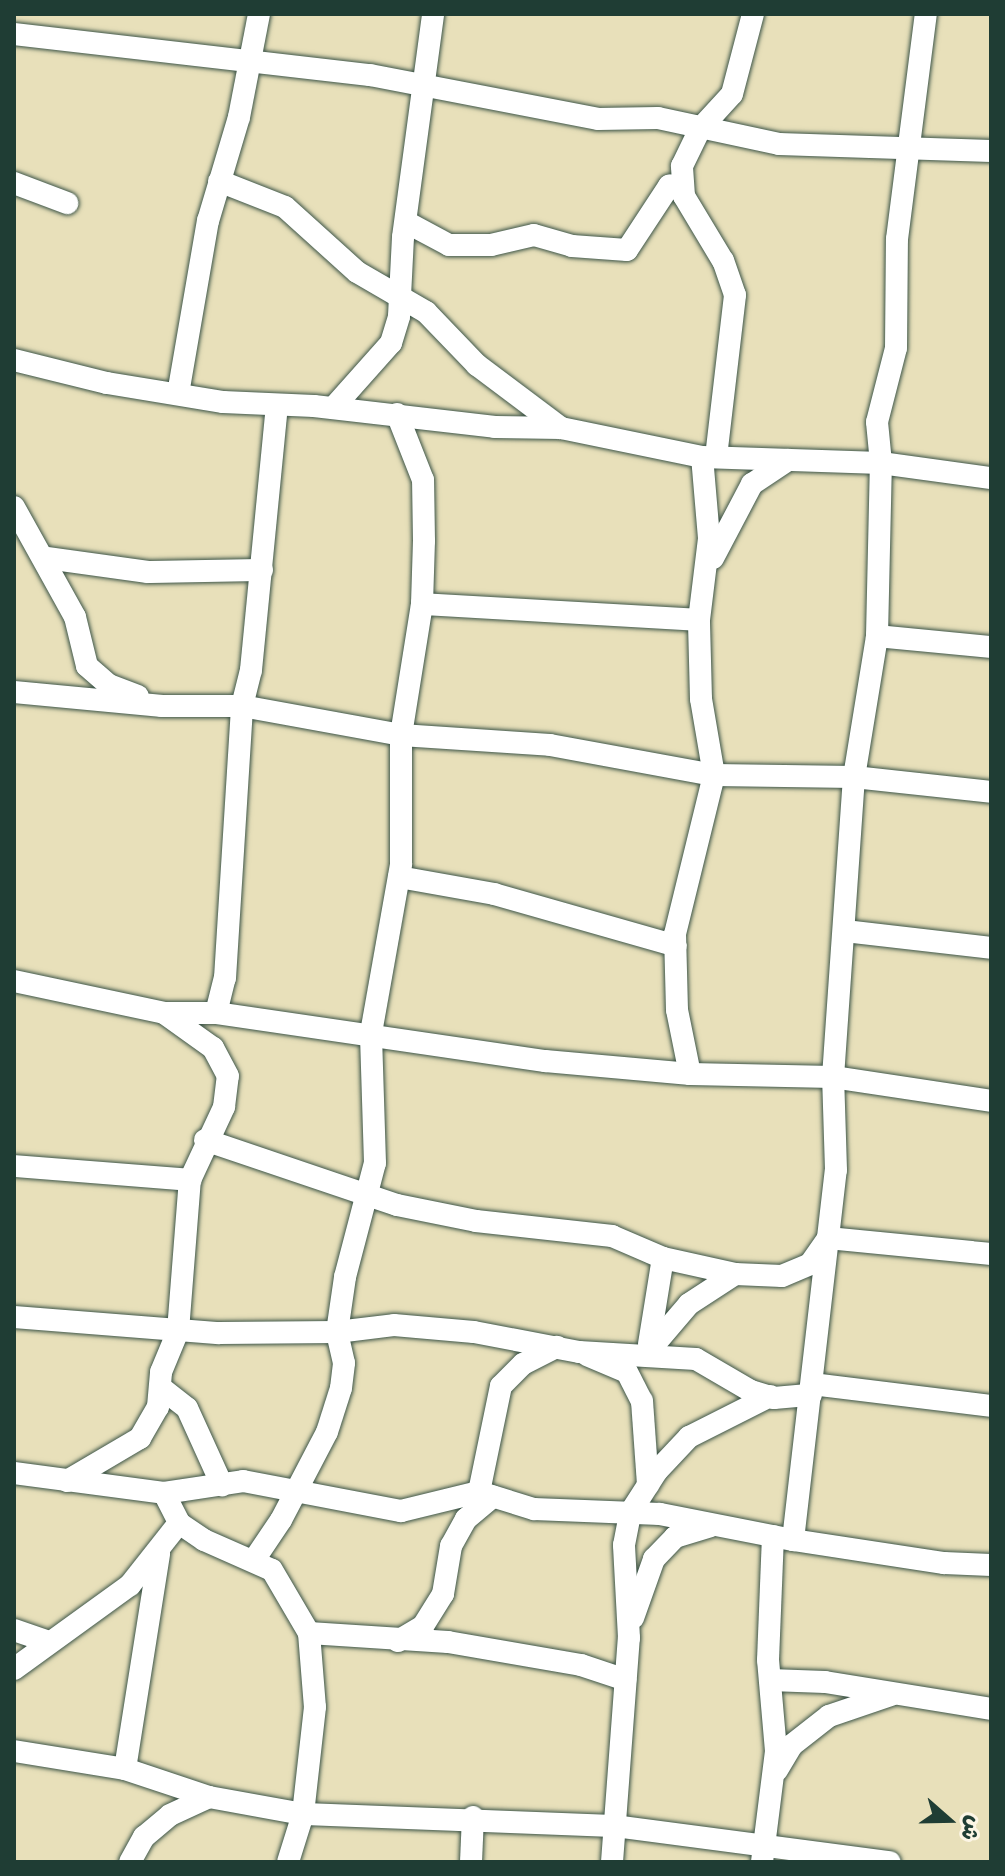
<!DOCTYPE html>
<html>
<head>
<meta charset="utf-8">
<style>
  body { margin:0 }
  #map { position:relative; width:1005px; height:1876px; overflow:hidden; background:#e8e0ba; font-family:"Comic Neue","Playpen Sans Arabic",sans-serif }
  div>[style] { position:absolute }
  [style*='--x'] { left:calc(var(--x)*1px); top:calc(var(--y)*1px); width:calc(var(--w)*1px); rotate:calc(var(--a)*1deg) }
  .roads { filter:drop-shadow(0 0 2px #3d5548) drop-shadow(0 0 2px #3d5548) }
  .minor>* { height:22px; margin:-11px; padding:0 11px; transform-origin:11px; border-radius:11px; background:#fff }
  span { translate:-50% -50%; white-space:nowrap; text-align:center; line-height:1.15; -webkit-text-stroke:7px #fcf5e5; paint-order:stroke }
  .frame { position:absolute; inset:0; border:16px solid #1f3d34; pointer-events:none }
  .north { position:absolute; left:909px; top:1780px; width:80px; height:80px; -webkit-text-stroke:6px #fcf5e5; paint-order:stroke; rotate:110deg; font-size:22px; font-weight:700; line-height:32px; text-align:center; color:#1f3d34 }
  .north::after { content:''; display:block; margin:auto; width:28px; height:36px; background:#1f3d34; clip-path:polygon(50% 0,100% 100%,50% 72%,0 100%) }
</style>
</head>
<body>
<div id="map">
  <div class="roads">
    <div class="minor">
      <i style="--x:14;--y:34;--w:358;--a:6.6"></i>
      <i style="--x:370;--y:75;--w:232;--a:10.9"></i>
      <i style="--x:598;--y:119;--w:60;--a:-1"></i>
      <i style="--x:658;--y:118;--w:124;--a:12.1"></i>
      <i style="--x:779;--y:144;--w:212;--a:1.9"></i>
      <i style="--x:219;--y:181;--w:71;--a:21.5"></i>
      <i style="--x:285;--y:207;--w:97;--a:42.1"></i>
      <i style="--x:357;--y:272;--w:80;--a:30.1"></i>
      <i style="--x:426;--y:312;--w:74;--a:46.1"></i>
      <i style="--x:477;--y:365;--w:105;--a:36.9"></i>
      <i style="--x:14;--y:183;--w:57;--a:20.7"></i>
      <i style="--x:406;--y:222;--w:49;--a:28.1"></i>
      <i style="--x:449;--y:245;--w:42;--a:0"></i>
      <i style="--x:491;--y:245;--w:44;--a:-13.1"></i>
      <i style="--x:534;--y:235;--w:40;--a:16"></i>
      <i style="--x:572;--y:246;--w:55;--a:4.2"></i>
      <i style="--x:627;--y:250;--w:77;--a:-56.7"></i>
      <i style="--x:669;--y:186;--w:14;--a:-8"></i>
      <i style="--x:14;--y:360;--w:96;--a:13.9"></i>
      <i style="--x:107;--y:383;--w:118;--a:9.3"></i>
      <i style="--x:223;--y:402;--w:91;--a:2.5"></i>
      <i style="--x:314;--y:406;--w:182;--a:6.6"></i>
      <i style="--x:495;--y:427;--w:66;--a:0.9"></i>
      <i style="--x:561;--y:428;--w:144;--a:11.6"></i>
      <i style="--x:702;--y:457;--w:179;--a:1.9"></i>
      <i style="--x:881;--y:463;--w:111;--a:7.8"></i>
      <i style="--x:178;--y:394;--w:176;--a:-80.2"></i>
      <i style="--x:208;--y:221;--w:109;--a:-73.4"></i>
      <i style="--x:239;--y:117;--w:105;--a:-79"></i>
      <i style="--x:333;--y:408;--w:87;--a:-48.3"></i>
      <i style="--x:391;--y:343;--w:28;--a:-73"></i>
      <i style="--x:399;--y:316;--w:79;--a:-87.1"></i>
      <i style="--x:403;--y:237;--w:225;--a:-82.3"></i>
      <i style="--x:716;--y:457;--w:163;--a:-83.3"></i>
      <i style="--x:735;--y:295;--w:36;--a:-109"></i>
      <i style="--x:723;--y:261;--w:76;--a:-121"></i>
      <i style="--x:684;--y:196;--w:30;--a:-94"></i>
      <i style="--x:682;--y:166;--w:41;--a:-64.1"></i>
      <i style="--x:700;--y:129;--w:47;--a:-47.6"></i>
      <i style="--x:732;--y:94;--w:83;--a:-75.3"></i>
      <i style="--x:14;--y:507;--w:126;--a:61"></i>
      <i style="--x:75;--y:617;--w:50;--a:76.2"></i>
      <i style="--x:87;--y:666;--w:29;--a:41"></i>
      <i style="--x:109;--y:685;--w:31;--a:21"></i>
      <i style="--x:47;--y:558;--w:102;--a:7.9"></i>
      <i style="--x:148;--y:572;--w:114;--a:-1"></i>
      <i style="--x:713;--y:558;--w:84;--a:-62.2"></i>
      <i style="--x:752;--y:484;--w:43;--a:-33.7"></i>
      <i style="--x:422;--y:604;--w:277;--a:3.3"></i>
      <i style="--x:877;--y:636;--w:115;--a:5.5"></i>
      <i style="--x:14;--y:692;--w:149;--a:5.4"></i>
      <i style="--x:162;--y:706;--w:80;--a:0"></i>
      <i style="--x:242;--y:706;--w:162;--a:10.3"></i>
      <i style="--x:401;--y:735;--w:149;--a:3.8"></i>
      <i style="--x:550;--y:745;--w:167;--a:10.4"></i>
      <i style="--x:714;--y:775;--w:140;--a:0.8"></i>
      <i style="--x:854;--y:777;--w:138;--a:6.2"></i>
      <i style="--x:399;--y:877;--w:97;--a:10.1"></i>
      <i style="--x:494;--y:894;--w:189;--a:15.9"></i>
      <i style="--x:845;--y:931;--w:147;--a:6.6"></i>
      <i style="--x:14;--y:981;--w:153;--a:12"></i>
      <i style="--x:164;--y:1013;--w:52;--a:0"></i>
      <i style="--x:216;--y:1013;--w:332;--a:8.3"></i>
      <i style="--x:545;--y:1061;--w:146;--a:5.1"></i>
      <i style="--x:690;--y:1074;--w:143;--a:1.2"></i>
      <i style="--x:833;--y:1077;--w:160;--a:8.6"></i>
      <i style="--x:216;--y:1013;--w:36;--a:-76"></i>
      <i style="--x:225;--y:978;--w:273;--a:-86.4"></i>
      <i style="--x:242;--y:706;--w:37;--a:-76"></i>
      <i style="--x:251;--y:670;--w:266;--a:-84.4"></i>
      <i style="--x:690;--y:1074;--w:65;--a:-101.5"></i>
      <i style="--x:677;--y:1010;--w:76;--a:-91.5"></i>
      <i style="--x:675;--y:934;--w:164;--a:-76.2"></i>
      <i style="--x:714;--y:775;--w:77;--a:-99.7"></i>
      <i style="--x:701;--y:699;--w:79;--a:-91.5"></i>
      <i style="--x:699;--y:620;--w:83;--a:-83"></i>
      <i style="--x:709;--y:538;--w:81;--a:-94.9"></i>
      <i style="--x:205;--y:1140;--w:203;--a:18.7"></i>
      <i style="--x:397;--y:1205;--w:81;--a:11.4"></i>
      <i style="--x:476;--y:1221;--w:137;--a:6.3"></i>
      <i style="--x:612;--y:1236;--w:56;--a:23.3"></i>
      <i style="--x:663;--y:1258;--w:74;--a:12.5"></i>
      <i style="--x:735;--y:1274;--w:47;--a:2.4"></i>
      <i style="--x:782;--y:1276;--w:30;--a:-23"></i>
      <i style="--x:810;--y:1264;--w:32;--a:-55"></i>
      <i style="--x:828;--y:1238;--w:164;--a:5.6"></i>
      <i style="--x:14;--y:1166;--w:177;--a:4.5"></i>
      <i style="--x:14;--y:1317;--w:206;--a:4.5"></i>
      <i style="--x:219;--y:1333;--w:118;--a:-0.5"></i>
      <i style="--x:337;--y:1332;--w:57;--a:-7"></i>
      <i style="--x:394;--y:1325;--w:80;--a:5"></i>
      <i style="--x:474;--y:1332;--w:107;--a:10.8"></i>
      <i style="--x:579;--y:1352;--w:117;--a:3.4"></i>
      <i style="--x:696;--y:1359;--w:64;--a:30.2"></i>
      <i style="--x:751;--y:1391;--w:24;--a:17"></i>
      <i style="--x:774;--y:1398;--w:37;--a:-5"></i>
      <i style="--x:649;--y:1344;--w:87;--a:-80.8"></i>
      <i style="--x:648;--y:1352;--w:63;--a:-49.5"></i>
      <i style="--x:689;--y:1304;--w:55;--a:-33.1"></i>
      <i style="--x:587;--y:1355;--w:43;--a:23"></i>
      <i style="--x:627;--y:1372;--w:33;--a:63"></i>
      <i style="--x:642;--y:1401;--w:84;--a:85.9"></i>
      <i style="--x:812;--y:1384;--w:180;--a:7"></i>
      <i style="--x:160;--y:1387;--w:34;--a:38"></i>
      <i style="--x:187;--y:1408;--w:85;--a:65.6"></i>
      <i style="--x:14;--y:1473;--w:151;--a:7.6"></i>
      <i style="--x:164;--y:1493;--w:80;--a:-8.6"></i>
      <i style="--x:243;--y:1481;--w:161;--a:10.8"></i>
      <i style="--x:401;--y:1511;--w:80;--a:-13.7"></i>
      <i style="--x:479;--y:1492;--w:58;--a:17.2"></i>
      <i style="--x:534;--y:1509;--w:126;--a:2.3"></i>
      <i style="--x:660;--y:1514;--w:136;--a:11.1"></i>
      <i style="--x:793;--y:1540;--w:372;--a:-83.4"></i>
      <i style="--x:836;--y:1170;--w:93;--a:-91.8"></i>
      <i style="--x:833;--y:1077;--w:301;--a:-86"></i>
      <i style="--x:854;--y:777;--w:143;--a:-80.7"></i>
      <i style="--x:877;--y:636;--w:173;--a:-88.7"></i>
      <i style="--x:881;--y:463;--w:41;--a:-95.6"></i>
      <i style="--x:877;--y:422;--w:76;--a:-75.6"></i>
      <i style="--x:896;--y:348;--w:109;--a:-89.5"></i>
      <i style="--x:897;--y:239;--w:227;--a:-82.7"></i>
      <i style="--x:67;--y:1481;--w:85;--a:-30.5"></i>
      <i style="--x:140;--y:1438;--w:36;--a:-60"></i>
      <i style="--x:158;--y:1407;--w:35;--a:-85"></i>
      <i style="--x:161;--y:1372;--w:44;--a:-67.5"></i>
      <i style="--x:178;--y:1331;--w:151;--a:-85.5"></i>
      <i style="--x:190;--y:1180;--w:81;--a:-65"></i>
      <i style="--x:224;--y:1107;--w:31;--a:-83"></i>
      <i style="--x:228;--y:1076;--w:32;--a:-118"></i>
      <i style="--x:213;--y:1048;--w:60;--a:-144.5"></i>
      <i style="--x:479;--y:1492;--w:108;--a:-78.3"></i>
      <i style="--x:501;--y:1386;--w:31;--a:-45"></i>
      <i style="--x:523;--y:1364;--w:38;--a:-27"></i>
      <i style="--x:164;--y:1493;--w:34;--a:63"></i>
      <i style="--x:179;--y:1523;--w:30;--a:34"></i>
      <i style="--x:204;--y:1540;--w:74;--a:23.8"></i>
      <i style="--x:272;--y:1570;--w:73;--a:59.6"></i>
      <i style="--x:309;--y:1633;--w:74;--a:85.4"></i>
      <i style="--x:315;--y:1707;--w:108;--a:96.4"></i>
      <i style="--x:303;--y:1814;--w:50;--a:107.4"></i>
      <i style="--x:793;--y:1540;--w:153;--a:8.7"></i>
      <i style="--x:944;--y:1563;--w:47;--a:2.4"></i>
      <i style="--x:254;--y:1560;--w:48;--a:-56"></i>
      <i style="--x:281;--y:1520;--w:99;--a:-62.4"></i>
      <i style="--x:327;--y:1432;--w:46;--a:-72.3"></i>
      <i style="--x:341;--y:1388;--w:25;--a:-83"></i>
      <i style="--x:344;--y:1363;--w:32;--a:-103"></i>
      <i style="--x:337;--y:1332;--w:56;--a:-81.7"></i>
      <i style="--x:345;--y:1277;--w:118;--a:-75.3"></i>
      <i style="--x:375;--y:1163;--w:130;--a:-91.8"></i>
      <i style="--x:371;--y:1033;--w:172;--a:-79.9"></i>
      <i style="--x:401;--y:864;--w:129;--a:-90"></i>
      <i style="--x:401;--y:735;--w:133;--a:-80.9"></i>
      <i style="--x:422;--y:604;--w:63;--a:-88.2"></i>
      <i style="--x:424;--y:541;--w:61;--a:-90.9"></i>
      <i style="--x:423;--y:480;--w:71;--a:-111.5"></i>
      <i style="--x:633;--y:1618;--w:63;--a:-70.4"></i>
      <i style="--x:654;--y:1559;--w:30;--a:-46"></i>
      <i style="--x:675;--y:1537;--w:37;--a:-17"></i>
      <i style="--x:14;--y:1630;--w:36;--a:19"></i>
      <i style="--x:309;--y:1633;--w:139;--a:3.7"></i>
      <i style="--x:448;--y:1642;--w:135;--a:9.8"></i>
      <i style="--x:581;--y:1665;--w:47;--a:18.4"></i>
      <i style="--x:398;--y:1641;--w:29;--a:-31"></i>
      <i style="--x:423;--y:1626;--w:38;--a:-58"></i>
      <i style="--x:443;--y:1594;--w:49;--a:-80.5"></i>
      <i style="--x:451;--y:1546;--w:31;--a:-61"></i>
      <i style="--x:466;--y:1519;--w:35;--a:-40"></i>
      <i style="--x:14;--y:1669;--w:143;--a:-35.9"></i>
      <i style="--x:130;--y:1585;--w:79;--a:-51.7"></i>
      <i style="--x:770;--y:1680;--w:55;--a:2.1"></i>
      <i style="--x:825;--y:1682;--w:168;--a:9.2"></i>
      <i style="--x:14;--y:1751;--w:112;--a:9.2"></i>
      <i style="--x:125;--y:1769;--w:89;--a:18.4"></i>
      <i style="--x:209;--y:1797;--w:96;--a:10.3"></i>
      <i style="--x:303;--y:1814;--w:312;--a:2.2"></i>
      <i style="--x:615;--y:1826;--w:277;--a:7.5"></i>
      <i style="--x:125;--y:1769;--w:218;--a:-81"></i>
      <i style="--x:777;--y:1770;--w:29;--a:-59"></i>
      <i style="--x:792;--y:1745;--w:47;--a:-38.1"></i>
      <i style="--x:829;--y:1716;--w:65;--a:-18.7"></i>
      <i style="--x:130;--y:1862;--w:29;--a:-61"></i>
      <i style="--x:144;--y:1837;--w:34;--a:-40"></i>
      <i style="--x:170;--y:1815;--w:43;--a:-24.8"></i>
      <i style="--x:471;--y:1862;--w:45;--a:-87.5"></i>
      <i style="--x:612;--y:1862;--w:225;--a:-85.7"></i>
      <i style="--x:629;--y:1638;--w:93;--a:-93.1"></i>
      <i style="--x:624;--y:1545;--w:33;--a:-79"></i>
      <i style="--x:630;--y:1513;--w:50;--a:-57.3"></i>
      <i style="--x:657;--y:1471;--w:47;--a:-46.7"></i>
      <i style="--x:689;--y:1437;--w:91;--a:-26.8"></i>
      <i style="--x:762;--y:1862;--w:112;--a:-82.8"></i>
      <i style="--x:776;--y:1751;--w:91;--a:-95"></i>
      <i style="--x:768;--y:1660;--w:124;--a:-87.7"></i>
    </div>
  </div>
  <div class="frame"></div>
  <div class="north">ش</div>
</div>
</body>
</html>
